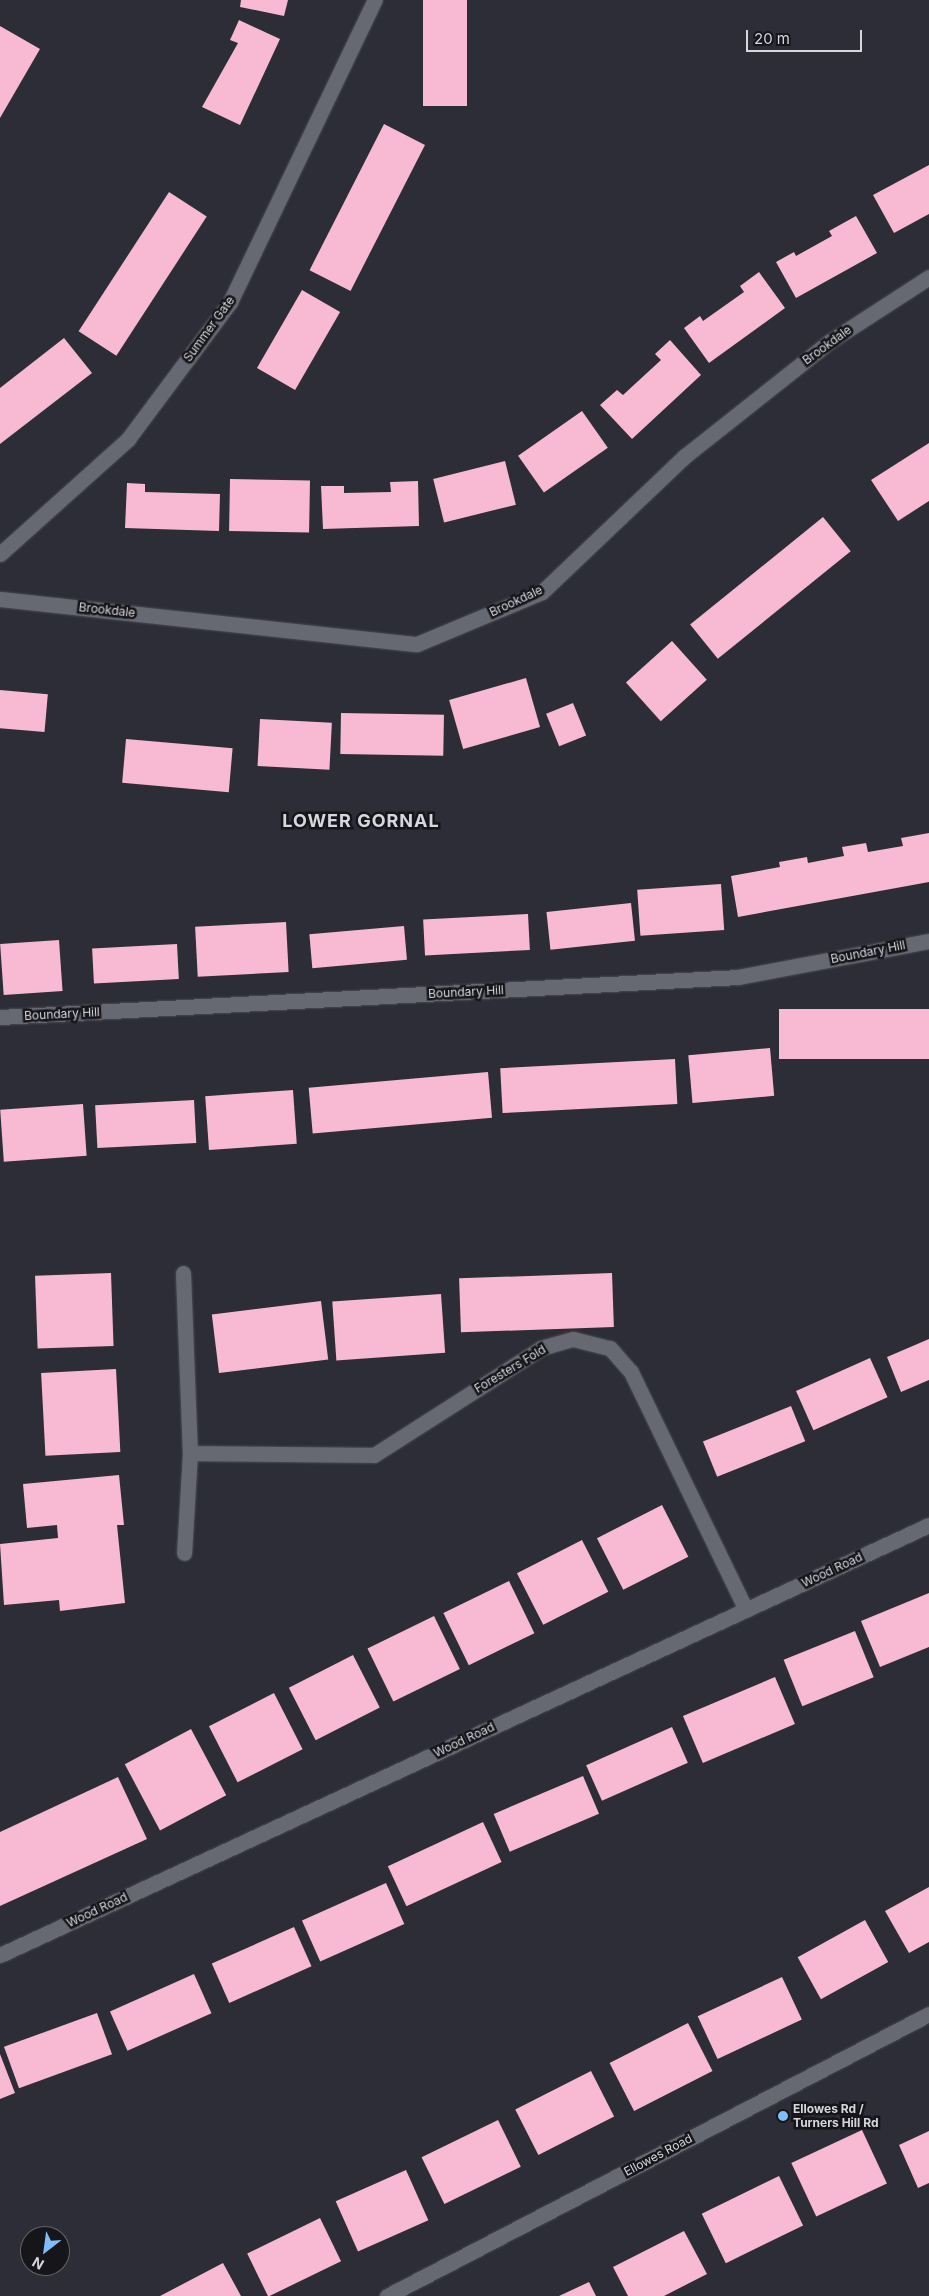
<!DOCTYPE html>
<html>
<head>
<meta charset="utf-8">
<style>
  body { margin:0 }
  #map { position:relative; width:929px; height:2296px; overflow:hidden; background:#2c2d36; font-family:Inter,sans-serif }
  div>[style] { position:absolute }
  [style*='--x'] { left:calc(var(--x)*1px); top:calc(var(--y)*1px); width:calc(var(--w)*1px); rotate:calc(var(--a)*1deg) }
  .building>* { inset:0; background:#f8b9d2; transform-origin:0 0 }
  .roads { filter:drop-shadow(0 0 1px #4a4b53) drop-shadow(0 0 1px #4a4b53) }
  .street>* { height:15px; margin:-7.5px; padding:0 7.5px; transform-origin:7.5px; border-radius:7.5px; background:#666872 }
  .dots>* { width:14px; height:14px; translate:-50% -50%; box-sizing:border-box; border:2px solid #15151a; border-radius:50% }
  span { translate:-50% -50%; white-space:nowrap; text-align:center; line-height:1.15; -webkit-text-stroke:5px #15151a; paint-order:stroke }
  .street-label { font-size:12px; color:#d6d7dd }
  .poi-label { font-size:12px; color:#d6d7dd; font-weight:700 }
  .left { translate:0 -50%; text-align:left }
  .district-label { font-size:18px; color:#d6d7dd; font-weight:700; letter-spacing:1px }
  .north { position:absolute; left:20px; top:2226px; width:50px; height:50px; box-sizing:border-box; background:#15151a; border:1px solid #626368; border-radius:50%; rotate:210deg; font-size:14px; font-weight:700; line-height:20px; text-align:center; color:#d6d7dd }
  .north::after { content:''; display:block; margin:auto; width:18px; height:22px; background:#82bcfa; clip-path:polygon(50% 0,100% 100%,50% 72%,0 100%) }
  .scale { position:absolute; left:746px; top:30px; width:116px; height:22px; box-sizing:border-box; border:2px solid #d6d7dd; border-top:0; padding-left:6px; font-size:15px; line-height:18px; white-space:nowrap; color:#d6d7dd; -webkit-text-stroke:4px #15151a; paint-order:stroke }
</style>
</head>
<body>
<div id="map">
  <div class="building">
    <i style="clip-path:polygon(241px 0,288px 0,284px 16px,240px 7px)"></i>
    <i style="left:423px;top:0;width:44px;height:106px"></i>
    <i style="clip-path:polygon(239px 20px,280px 39px,240px 125px,202px 107px,238px 43px,230px 40px)"></i>
    <i style="clip-path:polygon(0 26px,40px 49px,0 118px)"></i>
    <i style="left:384px;top:124px;width:46px;height:164px;rotate:27deg"></i>
    <i style="clip-path:polygon(929px 165px,929px 214px,894px 233px,873px 195px)"></i>
    <i style="left:169px;top:192px;width:45px;height:166px;rotate:33deg"></i>
    <i style="clip-path:polygon(856px 216px,877px 253px,796px 298px,776px 262px,794px 252px,796px 256px,832px 236px,829px 231px)"></i>
    <i style="clip-path:polygon(759px 272px,785px 308px,709px 363px,684px 328px,700px 316px,703px 321px,744px 292px,740px 286px)"></i>
    <i style="left:302px;top:290px;width:44px;height:90px;rotate:30deg"></i>
    <i style="clip-path:polygon(64px 338px,92px 373px,0 444px,0 388px)"></i>
    <i style="clip-path:polygon(670px 340px,701px 375px,632px 439px,600px 405px,617px 390px,623px 395px,661px 360px,655px 354px)"></i>
    <i style="left:582px;top:411px;width:45px;height:78px;rotate:55deg"></i>
    <i style="clip-path:polygon(929px 443px,929px 501px,898px 521px,871px 480px)"></i>
    <i style="left:505px;top:461px;width:45px;height:74px;rotate:76deg"></i>
    <i style="left:230px;top:479px;width:80px;height:52px;rotate:1deg"></i>
    <i style="clip-path:polygon(418px 481px,419px 526px,323px 529px,321px 486px,344px 486px,344px 493px,391px 492px,390px 482px)"></i>
    <i style="clip-path:polygon(127px 483px,145px 484px,145px 492px,220px 494px,219px 531px,125px 528px)"></i>
    <i style="left:823px;top:517px;width:44px;height:171px;rotate:51deg"></i>
    <i style="left:672px;top:641px;width:52px;height:62px;rotate:48deg"></i>
    <i style="left:526px;top:678px;width:51px;height:80px;rotate:74deg"></i>
    <i style="left:0;top:690px;width:48px;height:38px;rotate:5deg"></i>
    <i style="left:573px;top:703px;width:35px;height:29px;rotate:68deg"></i>
    <i style="left:341px;top:713px;width:103px;height:41px;rotate:1deg"></i>
    <i style="left:260px;top:719px;width:72px;height:47px;rotate:3deg"></i>
    <i style="left:126px;top:739px;width:107px;height:44px;rotate:5deg"></i>
    <i style="clip-path:polygon(929px 833px,929px 882px,738px 917px,731px 876px,780px 867px,779px 862px,807px 857px,808px 863px,844px 856px,842px 847px,866px 843px,868px 852px,903px 846px,901px 838px)"></i>
    <i style="left:721px;top:884px;width:46px;height:84px;rotate:86deg"></i>
    <i style="left:631px;top:903px;width:38px;height:85px;rotate:84deg"></i>
    <i style="left:528px;top:914px;width:36px;height:105px;rotate:87deg"></i>
    <i style="left:286px;top:922px;width:50px;height:91px;rotate:87deg"></i>
    <i style="left:404px;top:926px;width:34px;height:95px;rotate:85deg"></i>
    <i style="left:59px;top:940px;width:51px;height:59px;rotate:86deg"></i>
    <i style="left:177px;top:944px;width:35px;height:85px;rotate:87deg"></i>
    <i style="left:929px;top:1009px;width:50px;height:150px;rotate:90deg"></i>
    <i style="left:770px;top:1048px;width:48px;height:82px;rotate:85deg"></i>
    <i style="left:675px;top:1059px;width:45px;height:175px;rotate:87deg"></i>
    <i style="left:488px;top:1072px;width:46px;height:180px;rotate:85deg"></i>
    <i style="left:293px;top:1090px;width:54px;height:88px;rotate:86deg"></i>
    <i style="left:194px;top:1100px;width:43px;height:99px;rotate:87deg"></i>
    <i style="left:83px;top:1104px;width:52px;height:83px;rotate:86deg"></i>
    <i style="left:111px;top:1273px;width:73px;height:76px;rotate:88deg"></i>
    <i style="left:612px;top:1273px;width:54px;height:153px;rotate:88deg"></i>
    <i style="left:441px;top:1294px;width:59px;height:109px;rotate:86deg"></i>
    <i style="left:321px;top:1301px;width:59px;height:110px;rotate:83deg"></i>
    <i style="clip-path:polygon(929px 1339px,929px 1380px,901px 1392px,887px 1357px)"></i>
    <i style="left:870px;top:1358px;width:43px;height:81px;rotate:66deg"></i>
    <i style="left:116px;top:1369px;width:83px;height:75px;rotate:87deg"></i>
    <i style="left:791px;top:1406px;width:38px;height:95px;rotate:68deg"></i>
    <i style="clip-path:polygon(119px 1475px,124px 1525px,117px 1525px,125px 1603px,60px 1611px,59px 1600px,4px 1605px,0 1544px,58px 1538px,57px 1525px,27px 1528px,23px 1484px)"></i>
    <i style="left:662px;top:1505px;width:58px;height:73px;rotate:63deg"></i>
    <i style="left:582px;top:1540px;width:58px;height:73px;rotate:63deg"></i>
    <i style="left:509px;top:1581px;width:58px;height:73px;rotate:64deg"></i>
    <i style="clip-path:polygon(929px 1593px,929px 1647px,880px 1667px,861px 1621px)"></i>
    <i style="left:434px;top:1616px;width:59px;height:74px;rotate:64deg"></i>
    <i style="left:855px;top:1631px;width:50px;height:77px;rotate:68deg"></i>
    <i style="left:353px;top:1655px;width:59px;height:72px;rotate:63deg"></i>
    <i style="left:775px;top:1677px;width:51px;height:100px;rotate:67deg"></i>
    <i style="left:274px;top:1693px;width:63px;height:73px;rotate:63deg"></i>
    <i style="left:672px;top:1727px;width:39px;height:94px;rotate:66deg"></i>
    <i style="left:191px;top:1729px;width:75px;height:75px;rotate:62deg"></i>
    <i style="left:583px;top:1776px;width:41px;height:97px;rotate:67deg"></i>
    <i style="clip-path:polygon(118px 1777px,147px 1839px,0 1906px,0 1832px)"></i>
    <i style="left:483px;top:1822px;width:44px;height:105px;rotate:65deg"></i>
    <i style="left:386px;top:1883px;width:45px;height:92px;rotate:66deg"></i>
    <i style="clip-path:polygon(929px 1887px,929px 1942px,909px 1953px,885px 1911px)"></i>
    <i style="left:865px;top:1920px;width:48px;height:77px;rotate:61deg"></i>
    <i style="left:294px;top:1927px;width:43px;height:90px;rotate:66deg"></i>
    <i style="left:194px;top:1974px;width:43px;height:92px;rotate:66deg"></i>
    <i style="left:782px;top:1977px;width:47px;height:93px;rotate:65deg"></i>
    <i style="left:97px;top:2013px;width:44px;height:99px;rotate:70deg"></i>
    <i style="left:688px;top:2023px;width:54px;height:88px;rotate:63deg"></i>
    <i style="clip-path:polygon(0 2054px,15px 2093px,0 2099px)"></i>
    <i style="left:591px;top:2071px;width:51px;height:85px;rotate:63deg"></i>
    <i style="left:498px;top:2120px;width:52px;height:85px;rotate:64deg"></i>
    <i style="left:862px;top:2130px;width:59px;height:78px;rotate:65deg"></i>
    <i style="clip-path:polygon(929px 2131px,929px 2183px,918px 2188px,899px 2145px)"></i>
    <i style="left:406px;top:2170px;width:55px;height:77px;rotate:66deg"></i>
    <i style="left:779px;top:2176px;width:55px;height:86px;rotate:64deg"></i>
    <i style="left:320px;top:2218px;width:48px;height:81px;rotate:64deg"></i>
    <i style="clip-path:polygon(684px 2231px,707px 2274px,664px 2296px,628px 2296px,613px 2267px)"></i>
    <i style="clip-path:polygon(223px 2263px,241px 2296px,160px 2296px)"></i>
    <i style="clip-path:polygon(589px 2282px,596px 2296px,559px 2296px)"></i>
  </div>
  <div class="roads">
    <div class="street">
      <i style="--x:0;--y:554;--w:172;--a:-41.9"></i>
      <i style="--x:128;--y:439;--w:171;--a:-53.3"></i>
      <i style="--x:230;--y:302;--w:335;--a:-64.4"></i>
      <i style="--x:0;--y:599;--w:419;--a:6.2"></i>
      <i style="--x:417;--y:644;--w:135;--a:-22.6"></i>
      <i style="--x:542;--y:592;--w:197;--a:-43.6"></i>
      <i style="--x:685;--y:456;--w:184;--a:-38.4"></i>
      <i style="--x:829;--y:342;--w:119;--a:-33"></i>
      <i style="--x:0;--y:1017;--w:739;--a:-3.1"></i>
      <i style="--x:738;--y:977;--w:194;--a:-10.7"></i>
      <i style="--x:183;--y:1273;--w:180;--a:87.8"></i>
      <i style="--x:190;--y:1453;--w:100;--a:93.4"></i>
      <i style="--x:190;--y:1453;--w:184;--a:0.6"></i>
      <i style="--x:374;--y:1455;--w:198;--a:-32.6"></i>
      <i style="--x:541;--y:1348;--w:33;--a:-16"></i>
      <i style="--x:573;--y:1339;--w:38;--a:14"></i>
      <i style="--x:610;--y:1348;--w:32;--a:49"></i>
      <i style="--x:631;--y:1372;--w:264;--a:64.2"></i>
      <i style="--x:0;--y:1955;--w:1024;--a:-24.84"></i>
      <i style="--x:387;--y:2296;--w:611;--a:-27.49"></i>
    </div>
  </div>
  <div class="dots">
    <i style="left:783px;top:2116px;background:#82bcfa"></i>
  </div>
  <div class="street-label">
    <span style="left:209px;top:329px;rotate:-54deg">Summer Gate</span>
    <span style="left:827px;top:345px;rotate:-36deg">Brookdale</span>
    <span style="left:516px;top:601px;rotate:-25deg">Brookdale</span>
    <span style="left:107px;top:610px;rotate:6deg">Brookdale</span>
    <span style="left:868px;top:952px;rotate:-11deg">Boundary Hill</span>
    <span style="left:466px;top:992px;rotate:-3deg">Boundary Hill</span>
    <span style="left:62px;top:1014px;rotate:-3deg">Boundary Hill</span>
    <span style="left:510px;top:1369px;rotate:-31deg">Foresters Fold</span>
    <span style="left:832px;top:1570px;rotate:-25deg">Wood Road</span>
    <span style="left:464px;top:1740px;rotate:-25deg">Wood Road</span>
    <span style="left:97px;top:1910px;rotate:-25deg">Wood Road</span>
    <span style="left:658px;top:2155px;rotate:-28deg">Ellowes Road</span>
  </div>
  <div class="poi-label">
    <span class="left" style="left:793px;top:2116px">Ellowes Rd /<br>Turners Hill Rd</span>
  </div>
  <div class="district-label">
    <span style="left:361px;top:821px">LOWER GORNAL</span>
  </div>
  <div class="north">N</div>
  <div class="scale">20 m</div>
</div>
</body>
</html>
